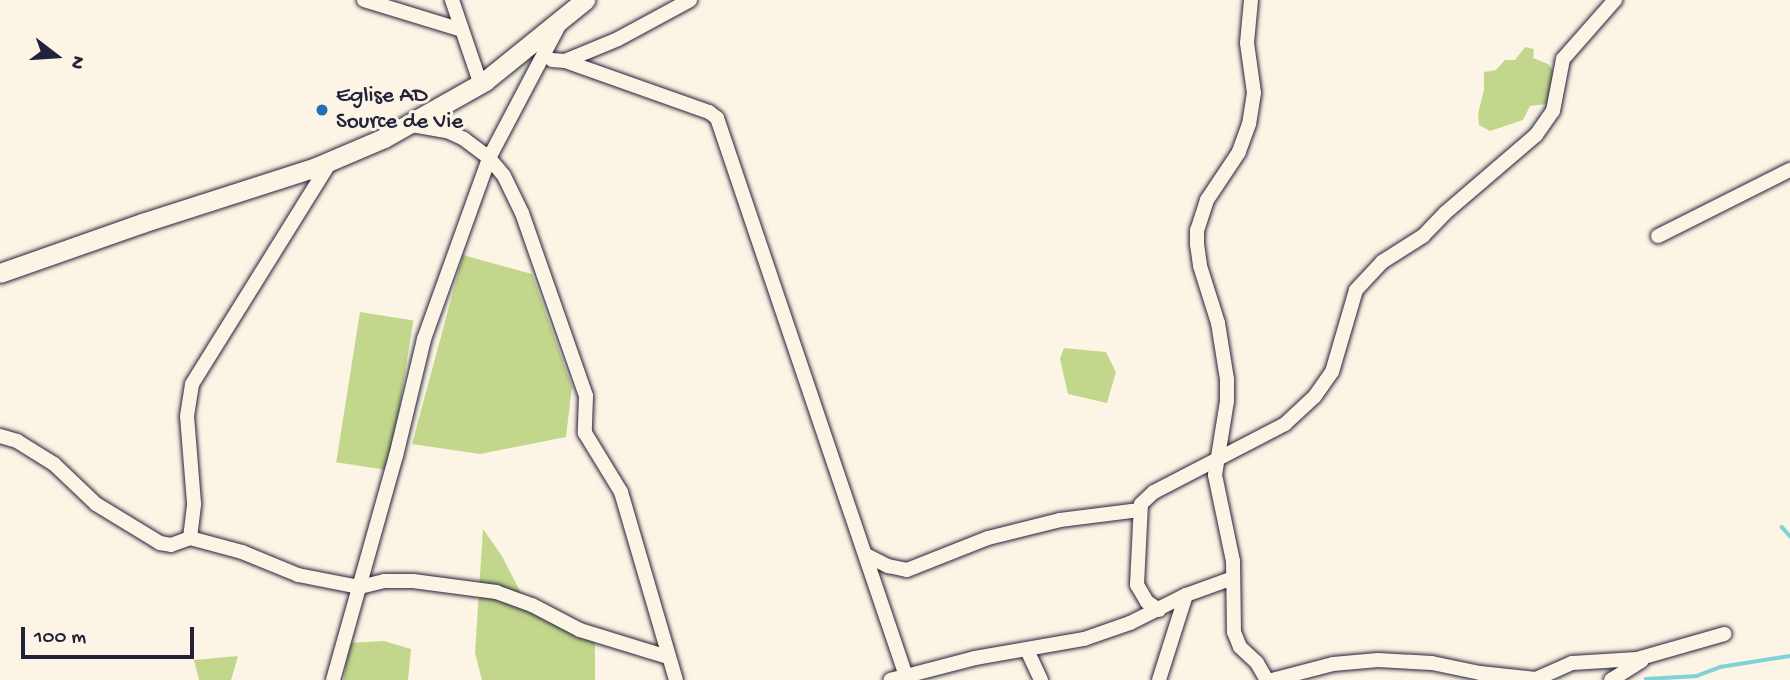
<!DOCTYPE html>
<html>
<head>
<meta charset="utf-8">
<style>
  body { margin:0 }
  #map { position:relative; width:1790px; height:680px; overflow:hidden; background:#fcf5e5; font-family:"Gochi Hand",sans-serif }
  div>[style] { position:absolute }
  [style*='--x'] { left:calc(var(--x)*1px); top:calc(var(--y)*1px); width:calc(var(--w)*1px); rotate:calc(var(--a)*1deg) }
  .green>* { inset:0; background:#c3d78c; transform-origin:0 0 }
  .stream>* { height:3.5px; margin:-1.75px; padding:0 1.75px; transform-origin:1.75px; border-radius:1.75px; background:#80d2d6 }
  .roads { filter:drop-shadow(0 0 2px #22223b) drop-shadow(0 0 2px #22223b) }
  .street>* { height:14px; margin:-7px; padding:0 7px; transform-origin:7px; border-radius:7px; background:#fcf5e5 }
  .secondary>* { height:19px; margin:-9.5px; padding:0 9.5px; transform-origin:9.5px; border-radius:9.5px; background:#fcf5e5 }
  .dots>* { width:19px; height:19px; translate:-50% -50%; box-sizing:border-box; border:4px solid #fcf5e5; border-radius:50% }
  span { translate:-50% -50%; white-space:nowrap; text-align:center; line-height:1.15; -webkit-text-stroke:6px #fcf5e5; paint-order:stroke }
  .poi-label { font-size:23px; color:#22223b }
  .left { translate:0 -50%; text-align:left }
  .north { position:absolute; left:21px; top:21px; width:70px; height:70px; -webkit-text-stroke:5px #fcf5e5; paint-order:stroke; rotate:107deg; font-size:19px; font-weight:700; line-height:28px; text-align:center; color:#22223b }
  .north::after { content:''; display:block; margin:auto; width:24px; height:32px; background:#22223b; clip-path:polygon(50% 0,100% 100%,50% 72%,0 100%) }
  .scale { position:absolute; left:21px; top:627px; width:173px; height:32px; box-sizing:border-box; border:4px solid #22223b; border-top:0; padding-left:9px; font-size:21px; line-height:24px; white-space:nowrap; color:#22223b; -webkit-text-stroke:5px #fcf5e5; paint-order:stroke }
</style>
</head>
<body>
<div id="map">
  <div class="green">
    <i style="clip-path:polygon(1525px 47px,1534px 49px,1533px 58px,1548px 64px,1555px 73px,1547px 104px,1530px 106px,1523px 120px,1490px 131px,1479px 125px,1478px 114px,1484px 90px,1484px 72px,1496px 70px,1505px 60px,1515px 60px)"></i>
    <i style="clip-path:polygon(463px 255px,532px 274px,572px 387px,566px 437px,480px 454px,412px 444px)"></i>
    <i style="left:360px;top:312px;width:54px;height:152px;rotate:9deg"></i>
    <i style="clip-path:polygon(1064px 348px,1106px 352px,1116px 372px,1107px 403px,1068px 394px,1060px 359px)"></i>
    <i style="clip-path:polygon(483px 529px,502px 556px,526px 603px,595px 639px,595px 680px,482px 680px,475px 653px)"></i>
    <i style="clip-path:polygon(384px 641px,411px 649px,408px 680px,344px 680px,349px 643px)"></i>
    <i style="clip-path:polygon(238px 656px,231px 680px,199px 680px,194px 660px)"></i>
  </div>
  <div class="stream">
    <i style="--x:1782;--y:527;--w:12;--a:48"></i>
    <i style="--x:1646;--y:679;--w:51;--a:-3.4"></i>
    <i style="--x:1697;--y:676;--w:25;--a:-21"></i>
    <i style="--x:1720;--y:667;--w:71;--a:-8.9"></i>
  </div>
  <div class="roads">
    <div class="street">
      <i style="--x:364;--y:0;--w:102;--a:17"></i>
      <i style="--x:452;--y:0;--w:90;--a:71.2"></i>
      <i style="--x:1251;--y:0;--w:43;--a:95.3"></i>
      <i style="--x:1247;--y:43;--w:50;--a:82"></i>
      <i style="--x:1254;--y:93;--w:31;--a:99"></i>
      <i style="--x:1249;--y:124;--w:30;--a:110"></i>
      <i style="--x:1239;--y:152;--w:58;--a:123.7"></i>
      <i style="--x:1207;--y:200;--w:32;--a:108"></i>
      <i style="--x:1197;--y:230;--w:14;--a:90"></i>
      <i style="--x:1197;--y:244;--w:22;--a:82"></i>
      <i style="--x:1200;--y:266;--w:60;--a:72.5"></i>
      <i style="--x:1218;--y:323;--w:57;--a:80.9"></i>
      <i style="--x:1227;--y:379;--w:22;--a:90"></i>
      <i style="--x:1227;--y:401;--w:75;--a:99.2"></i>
      <i style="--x:1215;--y:475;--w:88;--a:78.2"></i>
      <i style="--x:1233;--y:561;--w:71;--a:89.2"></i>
      <i style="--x:1234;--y:632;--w:16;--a:68"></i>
      <i style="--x:1240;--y:647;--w:23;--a:43"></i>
      <i style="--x:1257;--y:663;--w:20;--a:60"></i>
      <i style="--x:552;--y:60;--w:13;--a:4"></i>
      <i style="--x:565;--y:61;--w:57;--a:-22.5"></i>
      <i style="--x:618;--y:39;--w:82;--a:-28.4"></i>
      <i style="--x:565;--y:61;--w:153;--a:19.5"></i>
      <i style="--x:709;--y:112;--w:10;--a:37"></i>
      <i style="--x:717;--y:118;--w:589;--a:71.29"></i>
      <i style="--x:906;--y:676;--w:16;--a:166"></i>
      <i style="--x:412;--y:125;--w:36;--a:10"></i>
      <i style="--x:447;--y:131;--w:19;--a:25"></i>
      <i style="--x:464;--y:139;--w:31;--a:37"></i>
      <i style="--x:489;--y:158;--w:23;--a:50"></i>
      <i style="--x:504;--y:176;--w:41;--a:64.1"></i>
      <i style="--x:522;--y:213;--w:194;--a:70.7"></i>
      <i style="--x:586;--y:396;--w:37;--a:92"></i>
      <i style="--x:585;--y:433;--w:69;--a:58.6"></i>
      <i style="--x:621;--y:492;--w:196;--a:73.7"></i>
      <i style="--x:1658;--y:236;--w:148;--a:-26.6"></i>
      <i style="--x:0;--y:436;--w:18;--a:16"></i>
      <i style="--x:17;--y:441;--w:44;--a:31.9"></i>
      <i style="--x:54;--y:464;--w:58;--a:43.6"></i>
      <i style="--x:96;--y:504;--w:75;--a:31.4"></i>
      <i style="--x:160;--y:543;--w:11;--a:10"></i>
      <i style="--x:171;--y:545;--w:20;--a:-20"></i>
      <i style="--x:190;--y:538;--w:54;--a:15.1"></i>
      <i style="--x:242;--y:552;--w:61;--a:22.3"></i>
      <i style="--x:298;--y:575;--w:63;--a:11"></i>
      <i style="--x:360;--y:587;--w:25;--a:-14"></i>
      <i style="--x:384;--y:581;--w:29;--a:0"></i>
      <i style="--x:413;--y:581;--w:84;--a:7.5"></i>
      <i style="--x:496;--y:592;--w:38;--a:20"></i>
      <i style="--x:532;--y:605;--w:54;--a:27.5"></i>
      <i style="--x:580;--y:630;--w:92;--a:17.1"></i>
      <i style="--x:190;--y:538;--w:35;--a:-83"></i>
      <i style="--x:194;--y:503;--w:87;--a:-94.6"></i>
      <i style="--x:187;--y:416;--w:32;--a:-81"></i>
      <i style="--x:192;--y:384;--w:261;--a:-58.1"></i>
      <i style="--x:866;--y:555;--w:25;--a:27"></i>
      <i style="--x:888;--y:566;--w:19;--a:12"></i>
      <i style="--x:907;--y:570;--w:87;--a:-21.6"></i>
      <i style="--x:988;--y:538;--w:74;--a:-14"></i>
      <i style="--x:1060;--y:520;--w:80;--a:-7.2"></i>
      <i style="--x:1159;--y:610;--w:14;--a:-146"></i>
      <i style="--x:1147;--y:602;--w:20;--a:-120"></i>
      <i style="--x:1137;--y:585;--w:81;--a:-87.2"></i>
      <i style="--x:1141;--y:504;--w:18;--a:-43"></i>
      <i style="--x:1154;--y:492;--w:148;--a:-27.4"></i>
      <i style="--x:1285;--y:424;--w:41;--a:-43"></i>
      <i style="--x:1315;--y:396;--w:29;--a:-55"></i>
      <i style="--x:1332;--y:372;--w:85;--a:-73.7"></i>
      <i style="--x:1356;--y:290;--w:38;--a:-47"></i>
      <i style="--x:1382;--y:262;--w:49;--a:-32.4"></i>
      <i style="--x:1423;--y:236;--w:32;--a:-46"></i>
      <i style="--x:1445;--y:213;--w:120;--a:-40.6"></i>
      <i style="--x:1536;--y:135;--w:29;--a:-55"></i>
      <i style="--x:1553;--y:111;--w:53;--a:-79.1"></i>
      <i style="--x:1563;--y:59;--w:79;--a:-48.6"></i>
      <i style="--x:1027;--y:650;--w:33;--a:65"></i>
      <i style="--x:906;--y:676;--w:71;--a:-14.6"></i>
      <i style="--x:975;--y:658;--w:111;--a:-9.9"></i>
      <i style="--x:1084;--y:639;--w:49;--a:-19.2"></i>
      <i style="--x:1130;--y:623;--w:63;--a:-26.6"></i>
      <i style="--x:333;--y:680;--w:233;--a:-74.3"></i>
      <i style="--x:396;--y:456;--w:120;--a:-76.5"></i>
      <i style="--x:424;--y:339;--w:192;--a:-70.2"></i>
      <i style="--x:489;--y:158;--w:150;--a:-62.2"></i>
      <i style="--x:1159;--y:680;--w:89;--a:-72.4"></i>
      <i style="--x:1186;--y:595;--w:50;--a:-19.9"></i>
      <i style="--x:1272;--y:680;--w:63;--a:-14.7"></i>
      <i style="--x:1333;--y:664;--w:45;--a:-5.1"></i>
      <i style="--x:1378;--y:660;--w:54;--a:3.2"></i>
      <i style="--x:1432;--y:663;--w:49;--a:11.8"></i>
      <i style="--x:1480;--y:673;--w:56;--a:6.1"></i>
      <i style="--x:1536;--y:679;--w:39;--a:-24"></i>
      <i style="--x:1572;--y:663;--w:65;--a:-3.5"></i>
      <i style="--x:1637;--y:659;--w:91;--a:-16"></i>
      <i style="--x:1611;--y:680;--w:36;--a:-32"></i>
    </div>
    <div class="secondary">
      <i style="--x:0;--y:273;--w:151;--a:-19.4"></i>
      <i style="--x:142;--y:223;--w:183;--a:-17.8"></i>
      <i style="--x:316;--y:167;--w:74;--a:-23.1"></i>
      <i style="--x:384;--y:138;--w:116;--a:-29.4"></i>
      <i style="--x:485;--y:81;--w:129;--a:-39"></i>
    </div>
  </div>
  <div class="dots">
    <i style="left:322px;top:110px;background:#1f6fb2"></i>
  </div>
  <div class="poi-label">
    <span class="left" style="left:336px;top:110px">Eglise AD<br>Source de Vie</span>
  </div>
  <div class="north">N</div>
  <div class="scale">100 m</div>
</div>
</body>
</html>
